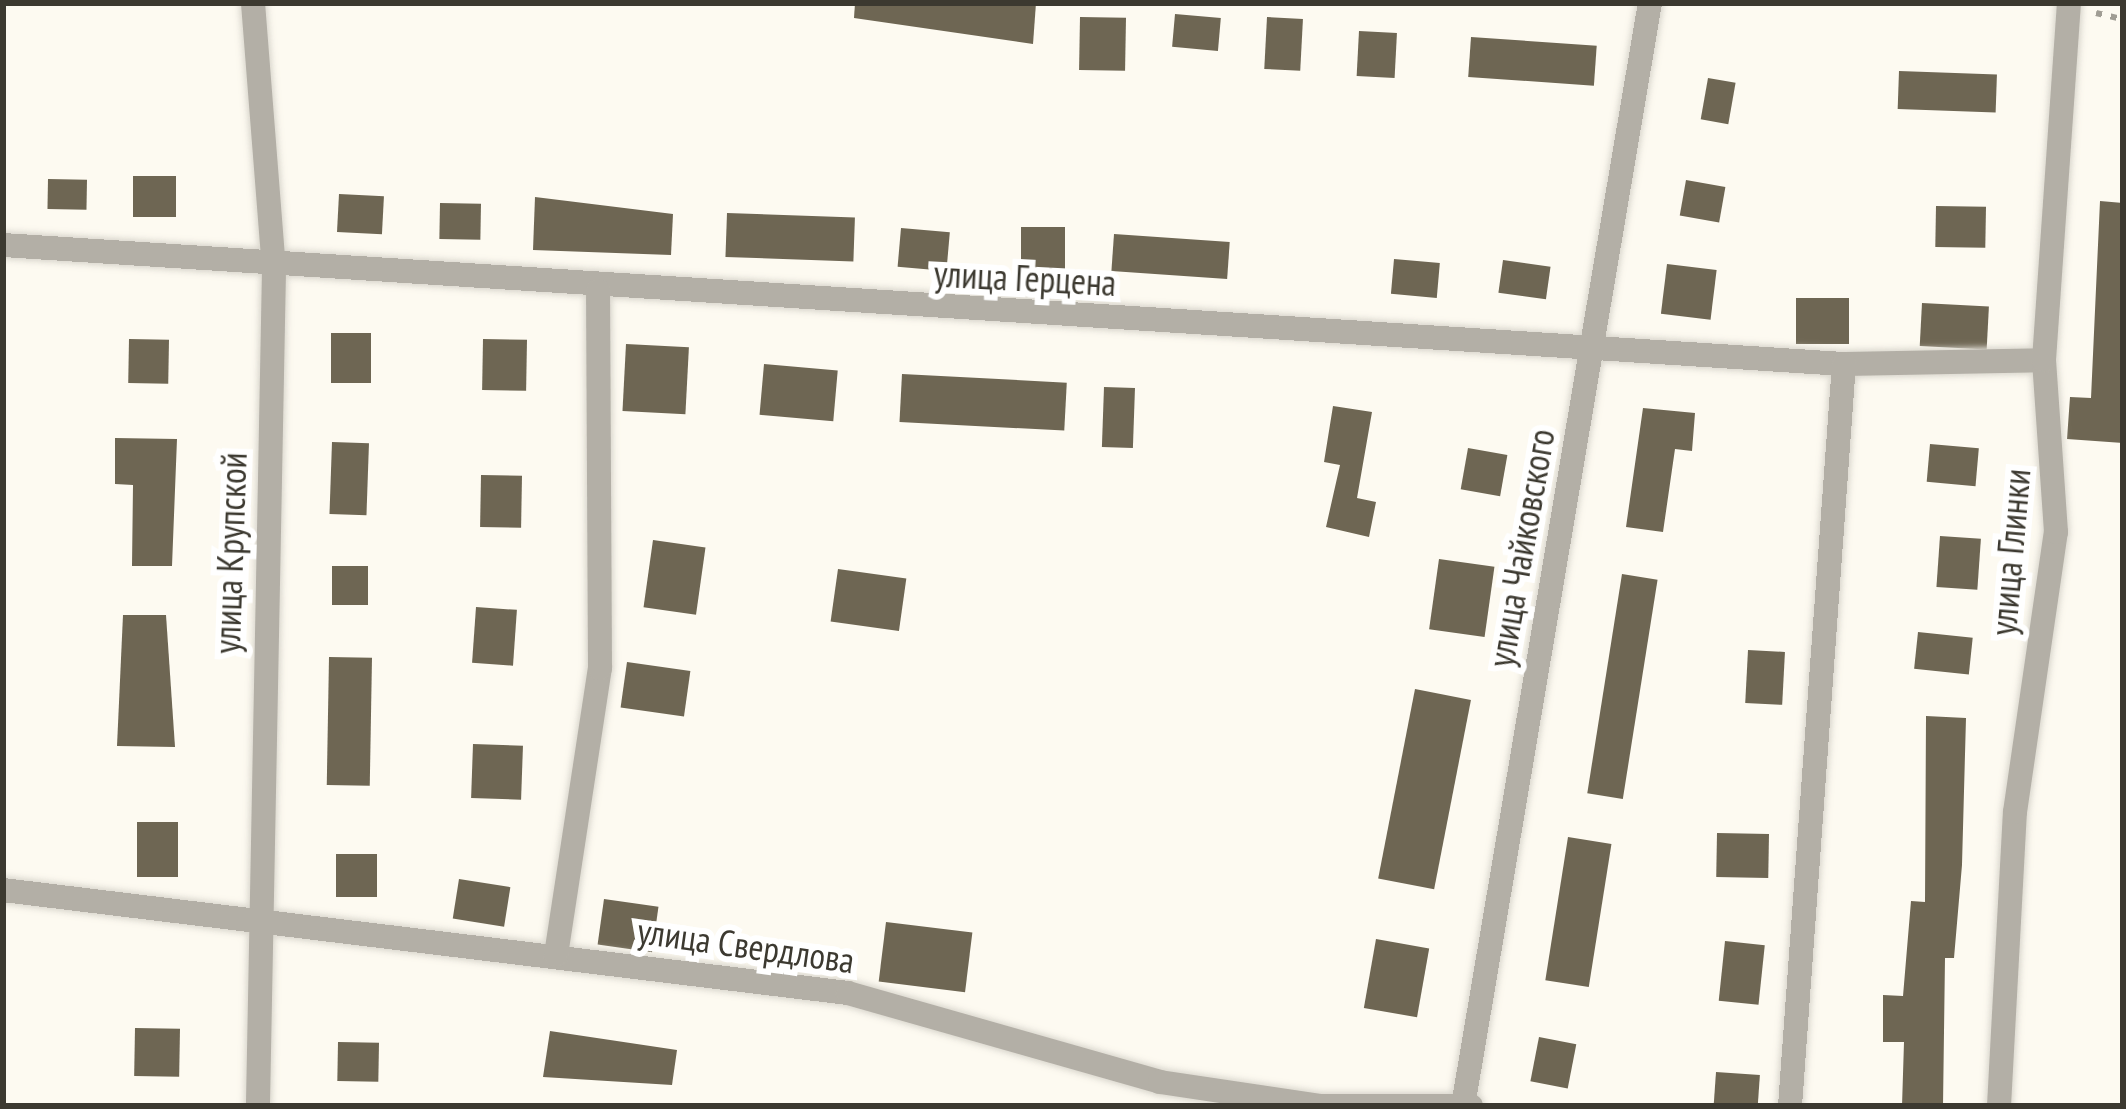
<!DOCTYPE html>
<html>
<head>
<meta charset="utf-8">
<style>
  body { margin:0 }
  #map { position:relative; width:2126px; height:1109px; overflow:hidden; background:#fdfaf1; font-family:"PT Sans Narrow",sans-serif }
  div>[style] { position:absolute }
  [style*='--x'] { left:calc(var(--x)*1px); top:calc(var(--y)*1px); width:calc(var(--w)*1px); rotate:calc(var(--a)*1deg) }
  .building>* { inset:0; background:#6e6653; transform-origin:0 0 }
  .path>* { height:6px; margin-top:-3px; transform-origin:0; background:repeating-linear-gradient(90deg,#a09d94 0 6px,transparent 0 15px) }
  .roads { filter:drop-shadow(0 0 3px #dad7ce) drop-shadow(0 0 3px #dad7ce) }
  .street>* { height:24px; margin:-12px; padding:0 12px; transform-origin:12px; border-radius:12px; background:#b3afa6 }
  span { translate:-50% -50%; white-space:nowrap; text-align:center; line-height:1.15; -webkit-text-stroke:12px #fff; paint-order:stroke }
  .street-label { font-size:36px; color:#3c3930 }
  .frame { position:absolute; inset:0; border:6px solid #3c3930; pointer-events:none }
</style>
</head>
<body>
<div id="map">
  <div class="building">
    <i style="clip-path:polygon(855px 3px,1036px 3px,1033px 44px,854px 18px)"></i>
    <i style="left:1175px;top:14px;width:46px;height:33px;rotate:5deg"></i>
    <i style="left:1080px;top:17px;width:46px;height:53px;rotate:1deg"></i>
    <i style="left:1267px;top:17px;width:36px;height:52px;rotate:3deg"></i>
    <i style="left:1359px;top:31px;width:38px;height:45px;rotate:3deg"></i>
    <i style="left:1471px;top:37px;width:126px;height:40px;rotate:4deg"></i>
    <i style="left:1899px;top:71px;width:98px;height:38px;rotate:2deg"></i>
    <i style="left:1708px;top:78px;width:28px;height:42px;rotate:10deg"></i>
    <i style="left:133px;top:176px;width:43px;height:41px"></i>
    <i style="left:48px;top:179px;width:39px;height:30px;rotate:1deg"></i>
    <i style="left:1686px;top:180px;width:40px;height:36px;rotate:10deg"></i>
    <i style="left:339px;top:194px;width:45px;height:38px;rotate:3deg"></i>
    <i style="clip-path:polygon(535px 197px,673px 214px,671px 255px,533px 250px)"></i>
    <i style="clip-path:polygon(2100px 201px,2123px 203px,2123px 443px,2067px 439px,2070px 397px,2091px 398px)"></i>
    <i style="left:440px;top:203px;width:41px;height:36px;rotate:1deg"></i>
    <i style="left:1936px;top:206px;width:50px;height:41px;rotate:1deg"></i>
    <i style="left:727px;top:213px;width:128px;height:44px;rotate:2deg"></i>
    <i style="left:1021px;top:227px;width:44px;height:42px"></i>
    <i style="left:901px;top:228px;width:49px;height:39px;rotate:5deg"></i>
    <i style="left:1114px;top:234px;width:116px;height:37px;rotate:4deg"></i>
    <i style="left:1394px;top:259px;width:46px;height:35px;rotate:5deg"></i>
    <i style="left:1503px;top:260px;width:48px;height:33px;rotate:8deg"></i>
    <i style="left:1667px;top:264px;width:50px;height:50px;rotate:7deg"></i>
    <i style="left:1796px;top:298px;width:53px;height:46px"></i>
    <i style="left:1922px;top:303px;width:67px;height:43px;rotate:3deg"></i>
    <i style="left:331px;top:333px;width:40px;height:50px"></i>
    <i style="left:129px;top:339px;width:40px;height:44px;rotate:1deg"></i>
    <i style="left:483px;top:339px;width:44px;height:51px;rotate:1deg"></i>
    <i style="left:626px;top:344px;width:63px;height:67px;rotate:3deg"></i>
    <i style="left:764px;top:364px;width:74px;height:51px;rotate:5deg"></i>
    <i style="left:902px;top:374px;width:165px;height:48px;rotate:3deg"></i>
    <i style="left:1104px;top:387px;width:31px;height:60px;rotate:2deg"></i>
    <i style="clip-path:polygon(1333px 406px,1372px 412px,1357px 498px,1376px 502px,1369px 537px,1326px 527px,1340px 465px,1324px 462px)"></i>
    <i style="clip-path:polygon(1643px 408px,1695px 413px,1692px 451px,1675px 449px,1663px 532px,1626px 527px)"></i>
    <i style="clip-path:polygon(115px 438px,177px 439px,172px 566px,132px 566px,133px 485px,115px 484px)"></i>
    <i style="left:332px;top:442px;width:37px;height:72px;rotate:2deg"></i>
    <i style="left:1930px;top:444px;width:49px;height:38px;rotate:5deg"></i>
    <i style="left:1468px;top:448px;width:40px;height:42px;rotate:10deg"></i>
    <i style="left:481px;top:475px;width:41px;height:52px;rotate:1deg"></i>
    <i style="left:1940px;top:536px;width:41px;height:51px;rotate:4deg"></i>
    <i style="left:653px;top:540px;width:53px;height:68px;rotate:8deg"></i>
    <i style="left:1439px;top:559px;width:56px;height:71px;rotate:8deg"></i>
    <i style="left:332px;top:566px;width:36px;height:39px"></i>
    <i style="left:838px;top:569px;width:69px;height:53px;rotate:8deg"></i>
    <i style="left:1622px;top:574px;width:36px;height:222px;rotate:9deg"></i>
    <i style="left:476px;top:607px;width:41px;height:56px;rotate:4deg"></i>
    <i style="clip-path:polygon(123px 615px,166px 615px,175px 747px,117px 746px)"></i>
    <i style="left:1918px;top:632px;width:55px;height:37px;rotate:6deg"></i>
    <i style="left:1748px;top:650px;width:37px;height:53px;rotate:3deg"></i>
    <i style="left:329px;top:657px;width:43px;height:128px;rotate:1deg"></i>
    <i style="left:627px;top:662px;width:64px;height:46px;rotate:8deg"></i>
    <i style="left:1415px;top:689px;width:57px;height:193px;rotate:11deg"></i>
    <i style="clip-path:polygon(1926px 716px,1966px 718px,1962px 865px,1954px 958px,1945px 958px,1943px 1106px,1902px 1106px,1904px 1042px,1883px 1042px,1883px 995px,1903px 996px,1911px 901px,1925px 902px)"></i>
    <i style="left:473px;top:744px;width:50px;height:54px;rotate:2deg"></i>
    <i style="left:137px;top:822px;width:41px;height:55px"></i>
    <i style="left:1717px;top:833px;width:52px;height:44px;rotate:1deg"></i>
    <i style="left:1568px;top:837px;width:44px;height:145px;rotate:9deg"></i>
    <i style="left:336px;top:854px;width:41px;height:43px"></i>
    <i style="left:459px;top:879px;width:52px;height:40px;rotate:9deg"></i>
    <i style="left:604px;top:899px;width:55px;height:46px;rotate:8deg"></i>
    <i style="left:886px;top:922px;width:87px;height:60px;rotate:7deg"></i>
    <i style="left:1376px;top:939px;width:54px;height:70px;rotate:10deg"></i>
    <i style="left:1725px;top:941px;width:40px;height:60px;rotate:6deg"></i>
    <i style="left:135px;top:1028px;width:45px;height:48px;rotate:1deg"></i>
    <i style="clip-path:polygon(550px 1031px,677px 1050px,672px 1085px,543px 1077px)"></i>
    <i style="left:1539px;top:1037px;width:38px;height:45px;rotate:11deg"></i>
    <i style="left:338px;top:1042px;width:41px;height:39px;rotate:1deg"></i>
    <i style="left:1716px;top:1072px;width:44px;height:34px;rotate:4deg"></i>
  </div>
  <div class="path">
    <i style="--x:2096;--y:13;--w:28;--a:13"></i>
  </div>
  <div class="roads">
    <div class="street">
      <i style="--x:253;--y:3;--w:268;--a:85.5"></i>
      <i style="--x:274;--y:270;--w:836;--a:91.1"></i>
      <i style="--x:3;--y:245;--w:1845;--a:3.7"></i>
      <i style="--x:1844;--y:364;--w:200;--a:-1.1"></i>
      <i style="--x:3;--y:890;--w:851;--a:6.95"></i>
      <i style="--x:848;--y:993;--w:324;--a:15.9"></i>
      <i style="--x:1160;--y:1082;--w:163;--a:8.5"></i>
      <i style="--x:1321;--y:1106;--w:150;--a:0"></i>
      <i style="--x:556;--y:955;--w:290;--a:-81.3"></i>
      <i style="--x:600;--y:668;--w:377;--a:-90.3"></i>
      <i style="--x:1463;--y:1106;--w:1119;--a:-80.38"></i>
      <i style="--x:1790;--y:1106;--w:744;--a:-85.84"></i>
      <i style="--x:1999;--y:1106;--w:294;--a:-86.9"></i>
      <i style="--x:2015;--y:812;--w:283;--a:-81.7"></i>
      <i style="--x:2056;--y:532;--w:172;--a:-94"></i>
      <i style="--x:2044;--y:360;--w:358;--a:-86"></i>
    </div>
  </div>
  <div class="street-label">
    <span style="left:1025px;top:278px;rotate:3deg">улица Герцена</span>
    <span style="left:1521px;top:548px;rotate:-80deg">улица Чайковского</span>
    <span style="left:2010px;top:552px;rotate:-85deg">улица Глинки</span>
    <span style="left:230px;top:553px;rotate:-88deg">улица Крупской</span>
    <span style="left:746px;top:945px;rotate:8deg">улица Свердлова</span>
  </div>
  <div class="frame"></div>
</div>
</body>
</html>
